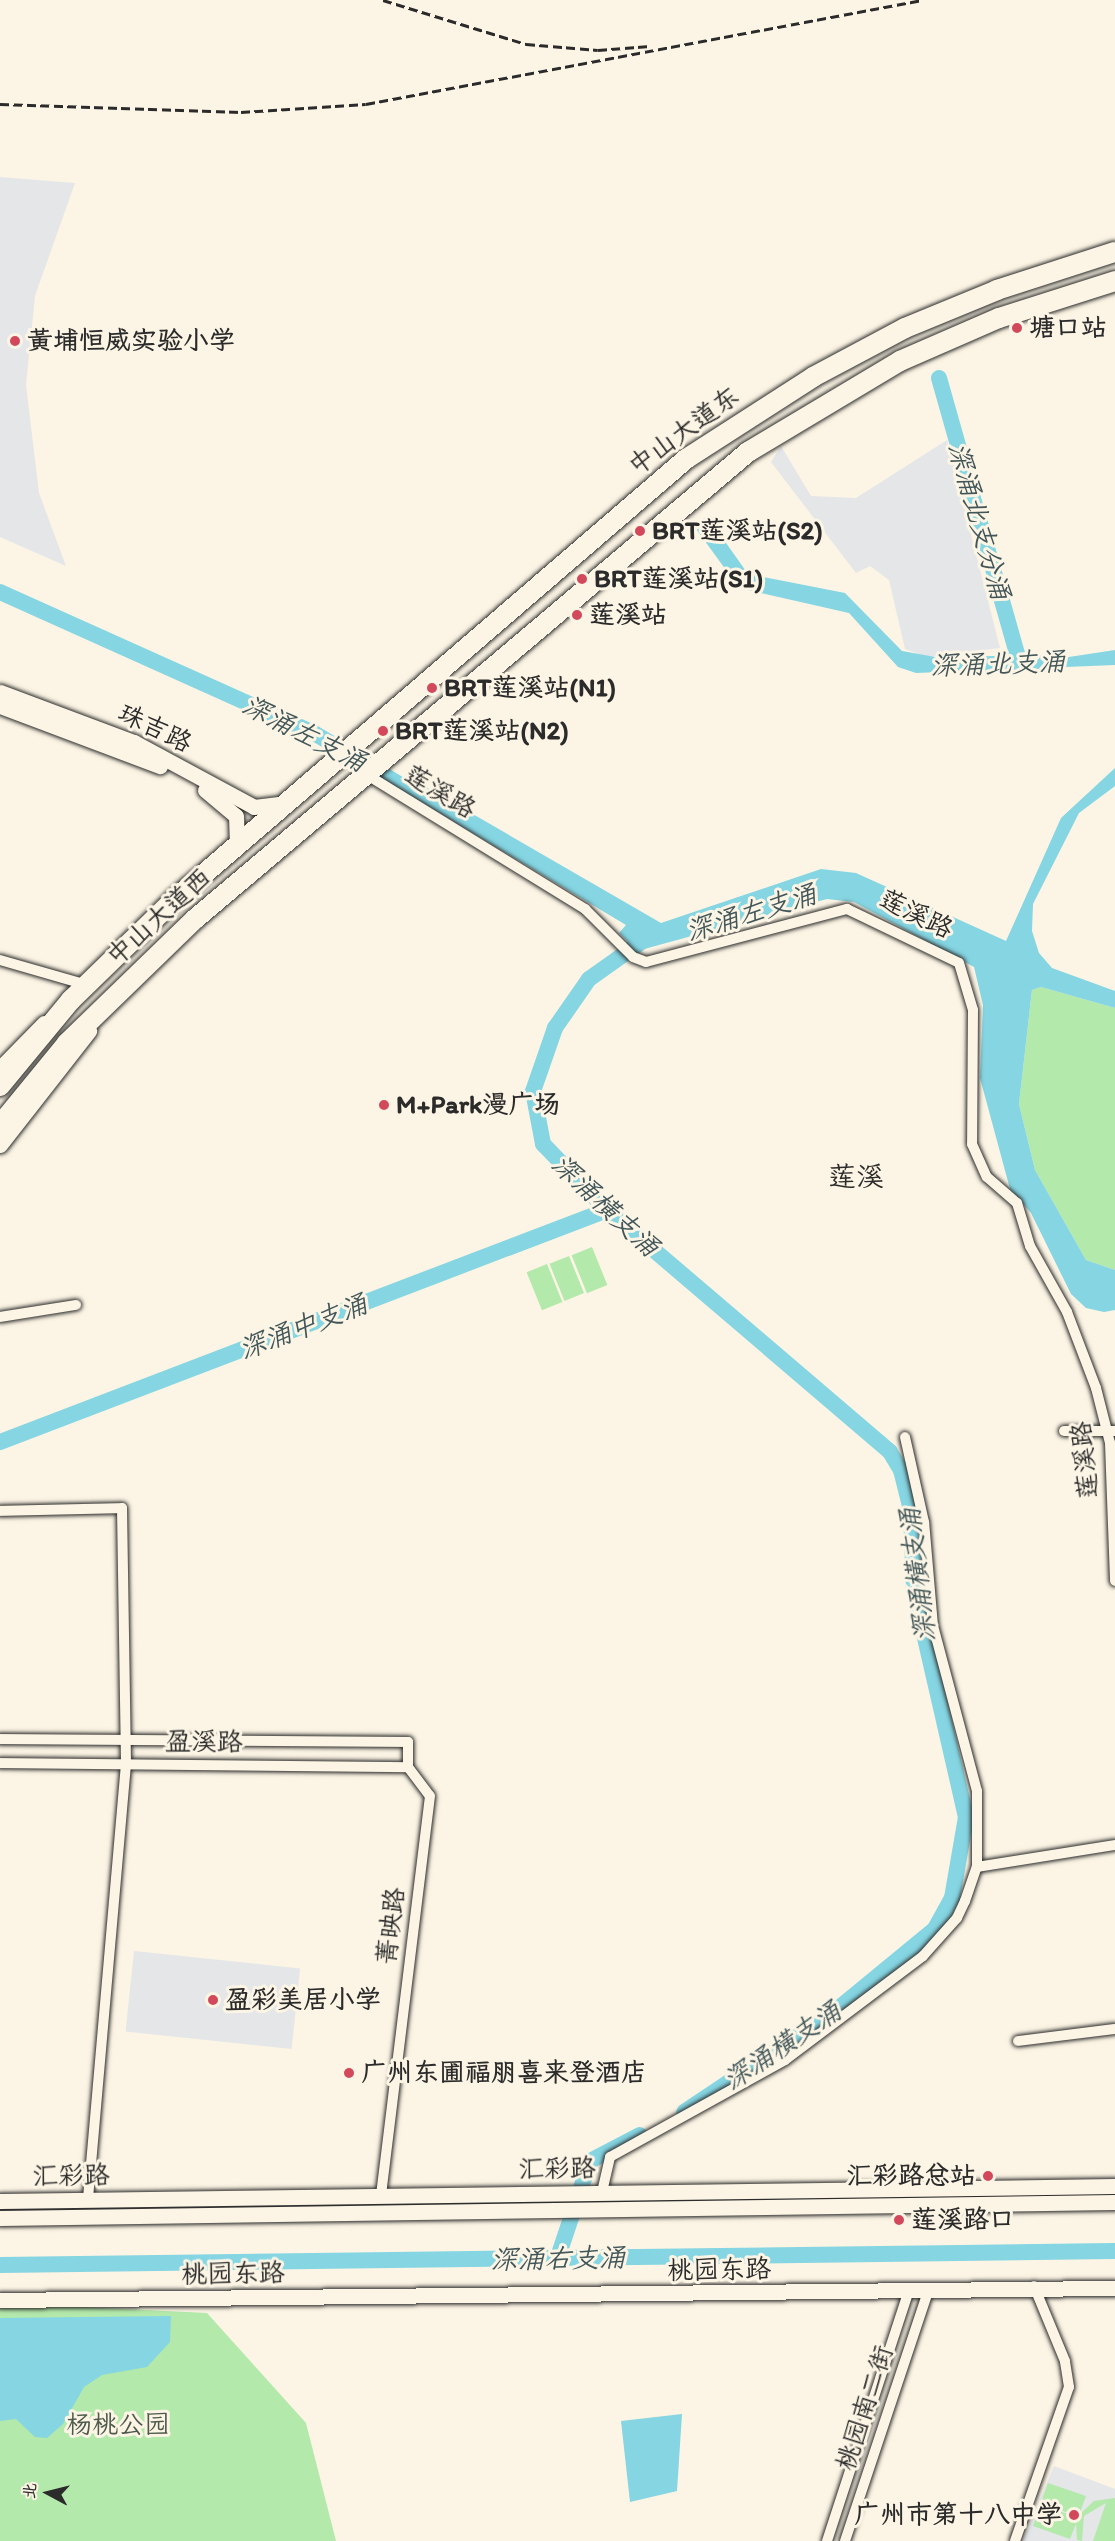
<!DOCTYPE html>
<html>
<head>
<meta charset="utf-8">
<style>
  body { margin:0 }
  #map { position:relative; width:1115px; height:2541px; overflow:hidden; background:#fcf5e5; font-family:Itim,"LXGW WenKai TC",sans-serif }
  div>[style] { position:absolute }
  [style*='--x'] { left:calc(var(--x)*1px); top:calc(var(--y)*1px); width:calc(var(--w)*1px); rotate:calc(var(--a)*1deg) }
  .built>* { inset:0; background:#e4e6e8; transform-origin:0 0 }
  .green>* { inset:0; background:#b3e9ab; transform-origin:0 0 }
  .water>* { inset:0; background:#85d5e2 }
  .river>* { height:16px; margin:-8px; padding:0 8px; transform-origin:8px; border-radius:8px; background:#85d5e2 }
  .roads { filter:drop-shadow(0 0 2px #2b2b2b) drop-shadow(0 0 2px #2b2b2b) }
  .street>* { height:10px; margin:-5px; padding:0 5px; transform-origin:5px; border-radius:5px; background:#fcf5e5 }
  .secondary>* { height:15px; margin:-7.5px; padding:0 7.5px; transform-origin:7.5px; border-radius:7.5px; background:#fcf5e5 }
  .highway>* { height:20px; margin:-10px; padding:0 10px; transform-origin:10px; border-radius:10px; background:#fcf5e5 }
  .rail>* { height:3px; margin-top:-1.5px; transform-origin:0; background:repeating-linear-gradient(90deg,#2b2b2b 0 9px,transparent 0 13.5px) }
  .dots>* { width:16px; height:16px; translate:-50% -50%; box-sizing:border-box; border:3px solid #fcf5e5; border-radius:50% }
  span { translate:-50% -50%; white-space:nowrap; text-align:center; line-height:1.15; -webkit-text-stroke:6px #fcf5e5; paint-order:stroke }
  .poi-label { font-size:26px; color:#2b2b2b; font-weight:700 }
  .left { translate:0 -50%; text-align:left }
  .right { translate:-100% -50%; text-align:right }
  .street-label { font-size:26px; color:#2b2b2b }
  .park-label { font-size:26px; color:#4d5a4b }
  .water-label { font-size:27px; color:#425659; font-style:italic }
  .quarter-label { font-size:28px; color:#2b2b2b }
  .north { position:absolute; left:18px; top:2463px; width:60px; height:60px; -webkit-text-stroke:4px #fcf5e5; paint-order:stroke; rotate:277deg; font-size:16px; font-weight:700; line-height:24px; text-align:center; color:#2b2b2b }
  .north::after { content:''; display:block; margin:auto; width:21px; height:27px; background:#2b2b2b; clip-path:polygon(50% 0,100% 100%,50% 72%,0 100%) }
</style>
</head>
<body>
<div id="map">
  <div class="built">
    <i style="clip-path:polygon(0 177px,75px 183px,35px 296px,26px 385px,39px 493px,66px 566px,0 537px)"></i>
    <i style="clip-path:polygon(947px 440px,1000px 648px,927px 657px,905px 649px,889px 580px,870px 566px,856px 573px,771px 462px,781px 446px,811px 496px,856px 498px)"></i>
    <i style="left:134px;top:1951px;width:167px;height:81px;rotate:6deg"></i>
    <i style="clip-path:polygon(1054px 2466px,1115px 2489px,1115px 2541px,1023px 2541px)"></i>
  </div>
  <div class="green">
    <i style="clip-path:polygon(1041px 987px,1115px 1008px,1115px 1270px,1086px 1260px,1035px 1170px,1019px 1104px,1032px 990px)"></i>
    <i style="left:592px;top:1247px;width:41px;height:22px;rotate:68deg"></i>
    <i style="left:569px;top:1256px;width:40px;height:21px;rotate:68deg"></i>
    <i style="left:547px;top:1264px;width:41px;height:22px;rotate:68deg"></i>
    <i style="clip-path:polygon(0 2303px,207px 2313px,306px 2423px,336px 2541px,0 2541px)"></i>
    <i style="clip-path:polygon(1048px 2483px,1086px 2496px,1079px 2515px,1094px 2501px,1115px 2498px,1115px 2541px,1093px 2541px,1106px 2503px,1084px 2516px,1082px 2541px,1077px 2540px,1076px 2524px,1070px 2539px,1033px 2526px,1040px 2506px,1079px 2517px,1041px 2503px)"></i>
  </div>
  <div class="water">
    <i style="clip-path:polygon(707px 516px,748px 574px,845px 593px,902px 651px,997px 668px,1115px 650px,1115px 665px,916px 673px,898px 667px,849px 613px,739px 588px,694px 526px)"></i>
    <i style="clip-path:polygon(1115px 768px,1115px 786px,1079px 813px,1033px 904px,1032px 931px,1039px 953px,1052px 968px,1115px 991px,1115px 1008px,1041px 987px,1032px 990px,1019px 1104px,1035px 1170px,1086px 1260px,1115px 1270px,1115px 1310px,1104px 1312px,1086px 1308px,1071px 1294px,1031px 1213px,1010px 1189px,980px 1078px,983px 1005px,974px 967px,854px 902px,827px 899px,637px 951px,619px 933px,626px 925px,396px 787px,407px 776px,661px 923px,821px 869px,856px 873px,1006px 941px,1061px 818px)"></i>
    <i style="clip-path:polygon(171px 2316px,170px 2342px,147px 2367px,102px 2375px,84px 2387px,63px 2424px,47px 2438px,35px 2437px,16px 2419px,0 2421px,0 2318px)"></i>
    <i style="clip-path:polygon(682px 2414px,677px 2491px,630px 2502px,621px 2421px)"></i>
  </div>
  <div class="river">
    <i style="--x:939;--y:378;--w:297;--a:74.2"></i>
    <i style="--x:0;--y:592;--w:344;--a:24.2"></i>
    <i style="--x:314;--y:733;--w:120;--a:31"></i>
    <i style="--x:951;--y:665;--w:91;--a:-1.3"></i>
    <i style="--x:651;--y:935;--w:76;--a:144.6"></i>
    <i style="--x:589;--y:979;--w:60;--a:124.8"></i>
    <i style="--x:555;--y:1028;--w:67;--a:109.2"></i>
    <i style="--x:533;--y:1091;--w:54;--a:79.3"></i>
    <i style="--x:543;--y:1144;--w:92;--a:45.9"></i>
    <i style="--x:607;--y:1210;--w:372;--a:40.5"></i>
    <i style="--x:890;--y:1452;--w:21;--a:59"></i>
    <i style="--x:901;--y:1470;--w:41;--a:76"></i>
    <i style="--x:911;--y:1510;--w:80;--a:87.9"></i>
    <i style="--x:914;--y:1590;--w:233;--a:77.1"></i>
    <i style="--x:966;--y:1817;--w:82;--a:99.8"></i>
    <i style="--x:952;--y:1898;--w:35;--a:119"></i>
    <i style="--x:935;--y:1929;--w:131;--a:140.6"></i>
    <i style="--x:834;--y:2012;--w:180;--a:146.3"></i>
    <i style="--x:0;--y:1442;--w:650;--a:-20.92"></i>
    <i style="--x:558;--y:2257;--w:101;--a:-71.6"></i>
    <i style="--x:590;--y:2161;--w:56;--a:-27.5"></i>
    <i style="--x:0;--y:2265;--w:1115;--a:-0.72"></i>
  </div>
  <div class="roads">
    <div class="street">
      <i style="--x:369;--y:776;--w:254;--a:31.6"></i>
      <i style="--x:585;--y:909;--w:68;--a:45"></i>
      <i style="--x:633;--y:957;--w:14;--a:21"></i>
      <i style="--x:646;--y:962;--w:208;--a:-14.8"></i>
      <i style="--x:847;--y:909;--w:124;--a:25.7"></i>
      <i style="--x:959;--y:963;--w:49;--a:73.4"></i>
      <i style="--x:973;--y:1010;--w:134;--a:90.4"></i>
      <i style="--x:972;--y:1144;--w:36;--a:66"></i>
      <i style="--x:987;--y:1177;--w:40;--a:41"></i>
      <i style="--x:1017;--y:1203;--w:45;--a:73.2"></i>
      <i style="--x:1030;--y:1246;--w:76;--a:60.7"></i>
      <i style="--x:1067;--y:1312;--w:81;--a:69.1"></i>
      <i style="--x:1096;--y:1388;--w:57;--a:75.7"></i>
      <i style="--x:1110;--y:1443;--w:138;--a:87.9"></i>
      <i style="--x:0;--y:960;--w:91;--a:16"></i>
      <i style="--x:0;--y:1317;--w:77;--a:-9"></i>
      <i style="--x:1064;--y:1431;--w:51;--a:0"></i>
      <i style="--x:0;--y:1511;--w:122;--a:-1.4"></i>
      <i style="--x:122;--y:1508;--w:256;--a:89.1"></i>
      <i style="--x:126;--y:1764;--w:438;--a:95"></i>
      <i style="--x:0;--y:1739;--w:408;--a:0.4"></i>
      <i style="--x:408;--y:1742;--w:25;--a:90"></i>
      <i style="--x:408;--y:1767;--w:36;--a:53"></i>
      <i style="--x:430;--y:1796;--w:401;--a:97"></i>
      <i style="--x:0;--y:1763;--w:408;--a:0.6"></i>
      <i style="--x:977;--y:1867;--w:140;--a:-9.1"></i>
      <i style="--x:1018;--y:2041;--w:98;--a:-7.1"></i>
      <i style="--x:602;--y:2192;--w:36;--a:-77"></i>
      <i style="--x:610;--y:2157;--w:200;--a:-29"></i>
      <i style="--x:785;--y:2060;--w:173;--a:-37"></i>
      <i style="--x:923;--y:1956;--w:51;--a:-48.2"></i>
      <i style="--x:957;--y:1918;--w:19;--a:-65"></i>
      <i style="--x:965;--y:1901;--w:36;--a:-71"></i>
      <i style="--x:977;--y:1867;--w:76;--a:-90"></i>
      <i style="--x:977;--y:1791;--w:171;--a:-104.9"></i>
      <i style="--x:933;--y:1626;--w:104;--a:-94.9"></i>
      <i style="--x:924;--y:1522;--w:87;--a:-102.6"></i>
      <i style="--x:827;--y:2541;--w:264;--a:-71.9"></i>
      <i style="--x:845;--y:2541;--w:266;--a:-71.6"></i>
      <i style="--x:1015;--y:2541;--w:163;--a:-70.7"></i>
      <i style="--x:1069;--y:2387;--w:26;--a:-99"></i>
      <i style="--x:1065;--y:2361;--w:81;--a:-112.5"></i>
    </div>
    <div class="secondary">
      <i style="--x:0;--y:692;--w:143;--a:20.5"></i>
      <i style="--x:134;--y:742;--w:136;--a:28.4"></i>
      <i style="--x:254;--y:807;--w:31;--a:-7"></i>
      <i style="--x:0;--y:706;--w:171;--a:20.6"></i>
      <i style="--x:205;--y:790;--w:40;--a:40"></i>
      <i style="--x:236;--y:816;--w:30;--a:88"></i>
      <i style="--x:0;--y:1068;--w:63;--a:-45.6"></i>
      <i style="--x:0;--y:1145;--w:145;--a:-52"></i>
      <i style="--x:0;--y:2201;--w:1115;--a:-0.77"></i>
      <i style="--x:0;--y:2218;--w:1115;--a:-0.82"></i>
      <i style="--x:0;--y:2300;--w:1115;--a:-0.62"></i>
    </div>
    <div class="highway">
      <i style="--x:0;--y:1086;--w:112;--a:-50.5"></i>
      <i style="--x:71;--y:1000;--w:146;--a:-44.2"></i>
      <i style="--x:176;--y:898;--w:673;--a:-40.72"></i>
      <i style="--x:686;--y:459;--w:151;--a:-32.8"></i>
      <i style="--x:813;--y:377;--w:104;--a:-28"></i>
      <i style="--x:905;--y:328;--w:100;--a:-22.4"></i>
      <i style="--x:997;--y:290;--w:124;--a:-17.9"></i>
      <i style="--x:0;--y:1125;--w:106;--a:-50.7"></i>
      <i style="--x:67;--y:1043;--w:178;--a:-44.1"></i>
      <i style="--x:195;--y:919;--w:724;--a:-40.18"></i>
      <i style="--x:748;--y:452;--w:177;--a:-30.9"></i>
      <i style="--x:900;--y:361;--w:108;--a:-23.5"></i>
      <i style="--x:999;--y:318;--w:122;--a:-17.7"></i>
    </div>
  </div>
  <div class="rail">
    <i style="--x:383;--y:0;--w:150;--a:17.1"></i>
    <i style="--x:526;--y:44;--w:72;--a:4.8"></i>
    <i style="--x:598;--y:50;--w:52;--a:-4.4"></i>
    <i style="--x:0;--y:104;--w:241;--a:1.9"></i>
    <i style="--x:241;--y:112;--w:125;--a:-3.7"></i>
    <i style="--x:366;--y:104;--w:566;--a:-10.59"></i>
  </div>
  <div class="dots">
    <i style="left:1017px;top:328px;background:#d1495b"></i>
    <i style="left:15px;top:341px;background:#d1495b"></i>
    <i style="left:640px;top:531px;background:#d1495b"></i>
    <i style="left:582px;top:579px;background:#d1495b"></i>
    <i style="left:577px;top:615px;background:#d1495b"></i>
    <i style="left:432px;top:688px;background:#d1495b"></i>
    <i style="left:383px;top:731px;background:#d1495b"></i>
    <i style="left:384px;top:1105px;background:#d1495b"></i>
    <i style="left:213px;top:2000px;background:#d1495b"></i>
    <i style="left:349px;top:2073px;background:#d1495b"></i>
    <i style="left:988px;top:2176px;background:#d1495b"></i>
    <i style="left:899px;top:2220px;background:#d1495b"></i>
    <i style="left:1074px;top:2515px;background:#d1495b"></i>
  </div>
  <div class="poi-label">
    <span class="left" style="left:1029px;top:328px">塘口站</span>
    <span class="left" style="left:27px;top:341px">黄埔恒威实验小学</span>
    <span class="left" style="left:652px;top:531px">BRT莲溪站(S2)</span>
    <span class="left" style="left:594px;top:579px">BRT莲溪站(S1)</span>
    <span class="left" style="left:589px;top:615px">莲溪站</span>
    <span class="left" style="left:444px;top:688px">BRT莲溪站(N1)</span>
    <span class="left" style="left:395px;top:731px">BRT莲溪站(N2)</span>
    <span class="left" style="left:396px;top:1105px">M+Park漫广场</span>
    <span class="left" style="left:225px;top:2000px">盈彩美居小学</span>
    <span class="left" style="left:361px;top:2073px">广州东圃福朋喜来登酒店</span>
    <span class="right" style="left:976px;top:2176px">汇彩路总站</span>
    <span class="left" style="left:911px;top:2220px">莲溪路口</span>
    <span class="right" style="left:1062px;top:2515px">广州市第十八中学</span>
  </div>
  <div class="street-label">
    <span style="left:684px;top:431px;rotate:-36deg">中山大道东</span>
    <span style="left:155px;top:728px;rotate:26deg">珠吉路</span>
    <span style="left:440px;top:792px;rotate:31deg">莲溪路</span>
    <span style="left:916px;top:914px;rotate:26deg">莲溪路</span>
    <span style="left:159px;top:917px;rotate:-42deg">中山大道西</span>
    <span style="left:1085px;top:1460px;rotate:-96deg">莲溪路</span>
    <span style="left:204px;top:1742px;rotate:1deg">盈溪路</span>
    <span style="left:391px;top:1926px;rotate:-83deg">菁映路</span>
    <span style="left:557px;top:2169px;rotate:-1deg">汇彩路</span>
    <span style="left:71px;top:2176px;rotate:-1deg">汇彩路</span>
    <span style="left:719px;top:2270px;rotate:-1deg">桃园东路</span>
    <span style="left:233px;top:2274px;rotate:-1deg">桃园东路</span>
    <span style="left:865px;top:2408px;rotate:-72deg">桃园南二街</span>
  </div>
  <div class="park-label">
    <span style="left:118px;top:2425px">杨桃公园</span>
  </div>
  <div class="water-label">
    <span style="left:980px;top:521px;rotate:74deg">深涌北支分涌</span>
    <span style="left:998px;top:663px;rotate:-2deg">深涌北支涌</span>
    <span style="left:305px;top:733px;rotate:27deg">深涌左支涌</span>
    <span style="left:751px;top:912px;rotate:-17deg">深涌左支涌</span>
    <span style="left:606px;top:1205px;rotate:43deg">深涌横支涌</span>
    <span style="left:303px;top:1326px;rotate:-21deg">深涌中支涌</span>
    <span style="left:917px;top:1575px;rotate:-97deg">深涌横支涌</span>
    <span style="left:782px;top:2045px;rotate:-34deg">深涌横支涌</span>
    <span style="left:558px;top:2258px;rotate:-1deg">深涌右支涌</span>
  </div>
  <div class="quarter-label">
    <span style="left:856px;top:1176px">莲溪</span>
  </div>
  <div class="north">北</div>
</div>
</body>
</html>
